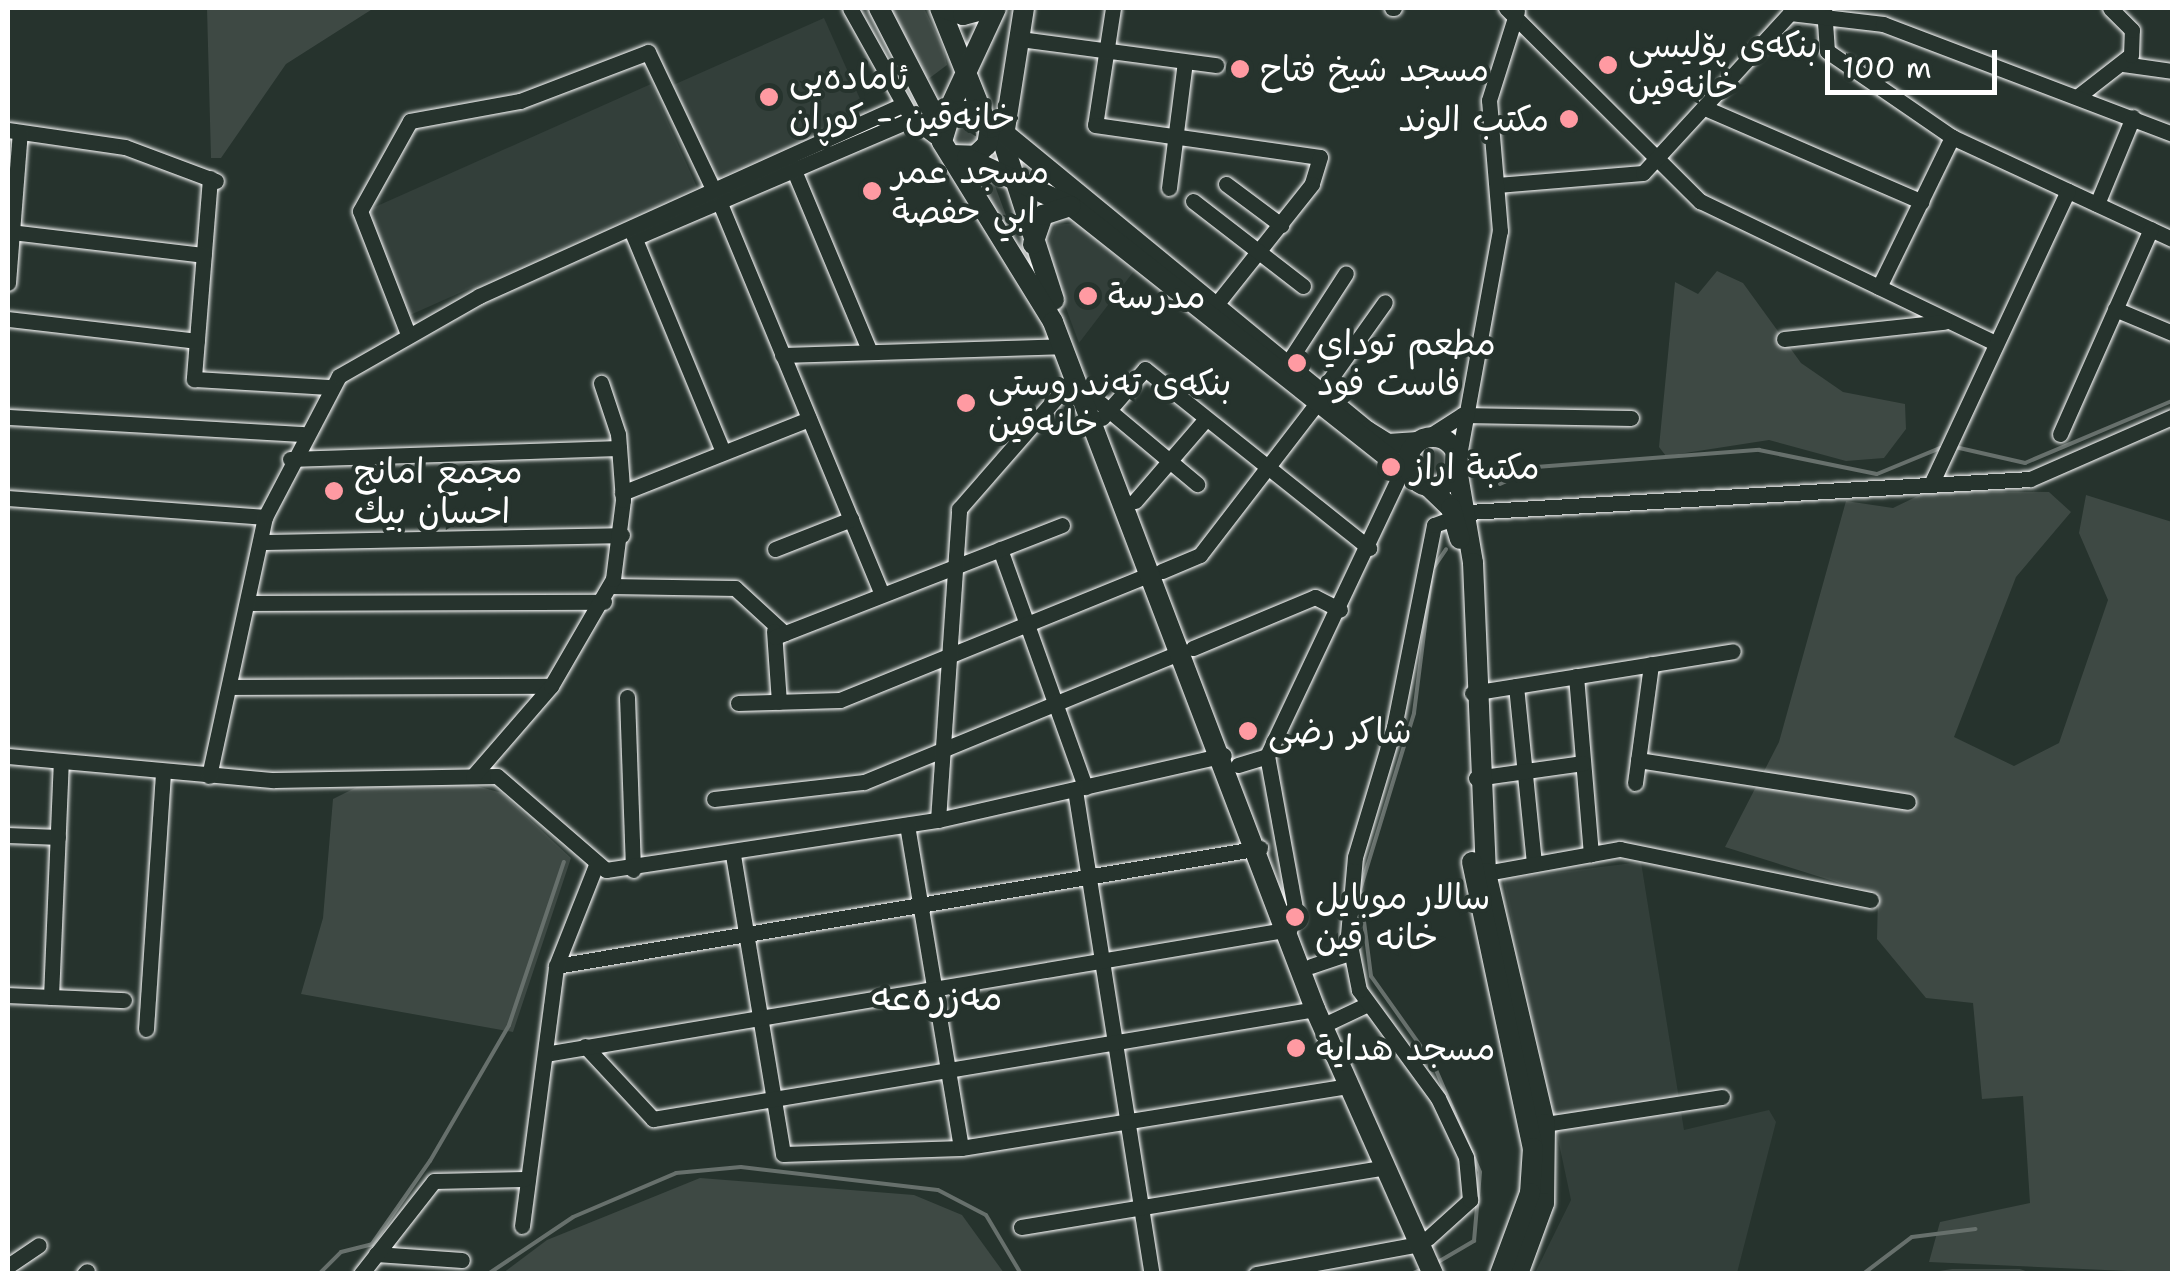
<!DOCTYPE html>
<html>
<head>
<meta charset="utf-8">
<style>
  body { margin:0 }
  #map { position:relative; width:2180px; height:1281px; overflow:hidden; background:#26332d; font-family:"Shantell Sans","Playpen Sans Arabic",sans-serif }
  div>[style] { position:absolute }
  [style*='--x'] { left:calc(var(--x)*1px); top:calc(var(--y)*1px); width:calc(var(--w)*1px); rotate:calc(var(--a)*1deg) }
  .built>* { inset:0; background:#333f3a; transform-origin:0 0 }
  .green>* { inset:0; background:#3e4944 }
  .round { border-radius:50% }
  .stream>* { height:4px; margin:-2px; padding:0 2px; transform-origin:2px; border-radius:2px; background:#67706c }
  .roads { filter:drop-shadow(0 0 2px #fff) drop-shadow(0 0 2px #fff) }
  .minor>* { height:15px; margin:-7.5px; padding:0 7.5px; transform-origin:7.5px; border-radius:7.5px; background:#26332d }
  .major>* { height:20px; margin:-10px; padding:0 10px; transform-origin:10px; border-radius:10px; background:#26332d }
  .major>.ring { margin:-10px; padding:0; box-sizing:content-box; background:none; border:20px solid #26332d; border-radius:50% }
  .dots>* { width:28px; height:28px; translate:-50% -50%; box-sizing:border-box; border:5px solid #26332d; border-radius:50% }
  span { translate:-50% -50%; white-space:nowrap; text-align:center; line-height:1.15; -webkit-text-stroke:8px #26332d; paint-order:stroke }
  .poi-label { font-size:35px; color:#fff }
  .left { translate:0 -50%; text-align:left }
  .right { translate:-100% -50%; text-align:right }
  .neighbourhood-label { font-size:38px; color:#fff }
  .frame { position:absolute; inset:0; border:10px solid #fff; pointer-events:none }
  .scale { position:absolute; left:1825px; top:50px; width:172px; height:45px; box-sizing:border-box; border:5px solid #fff; border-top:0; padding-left:12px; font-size:30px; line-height:35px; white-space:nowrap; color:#fff; -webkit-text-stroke:8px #26332d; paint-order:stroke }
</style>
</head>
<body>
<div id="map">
  <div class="built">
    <i style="left:824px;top:18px;width:104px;height:165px;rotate:66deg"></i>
    <i style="left:651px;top:84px;width:113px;height:314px;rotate:66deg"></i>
    <i style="clip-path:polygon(1077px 223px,1134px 271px,1079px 343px,1045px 252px,1055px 225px)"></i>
    <i style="clip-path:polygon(1641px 862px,1684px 1130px,1769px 1110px,1776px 1122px,1737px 1273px,1535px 1273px,1571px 1200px,1503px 879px)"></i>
  </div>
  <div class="green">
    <i style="clip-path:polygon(207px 8px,374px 8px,286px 64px,221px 158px,211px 158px)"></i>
    <i style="clip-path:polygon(887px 8px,924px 8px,943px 48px,947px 65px,919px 86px)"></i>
    <i class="round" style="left:953px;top:121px;width:26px;height:26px"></i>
    <i style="clip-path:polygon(966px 174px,994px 183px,1018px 248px)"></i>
    <i style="clip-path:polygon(1717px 271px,1743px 283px,1801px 363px,1843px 392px,1905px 404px,1906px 429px,1884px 458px,1846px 461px,1769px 440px,1666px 456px,1659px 447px,1675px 282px,1698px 294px)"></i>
    <i class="round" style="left:1414px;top:448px;width:32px;height:32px"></i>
    <i style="clip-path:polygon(1928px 491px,2049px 492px,2071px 512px,2016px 577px,1954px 737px,2014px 766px,2059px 743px,2108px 600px,2079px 533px,2086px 495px,2172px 522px,2172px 1273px,1929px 1262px,1940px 1222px,2030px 1203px,2023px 1096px,1982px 1099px,1973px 1003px,1926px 998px,1877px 939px,1878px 895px,1725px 847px,1779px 742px,1846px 501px,1893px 508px)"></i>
    <i style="clip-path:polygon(470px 784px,502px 793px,571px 858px,513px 1032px,301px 994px,323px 918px,333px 799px,357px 787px)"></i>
    <i style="clip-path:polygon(700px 1178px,914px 1195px,962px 1215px,1004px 1273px,503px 1273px,547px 1240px)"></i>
    <i style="clip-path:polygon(1952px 1269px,2020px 1269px,2031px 1273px,1926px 1273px)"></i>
  </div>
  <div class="stream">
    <i style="--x:1955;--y:447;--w:72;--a:12.9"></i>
    <i style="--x:2025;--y:463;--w:160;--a:-22.9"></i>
    <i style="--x:1500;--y:484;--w:40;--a:-25"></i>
    <i style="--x:1536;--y:467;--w:224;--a:-4.4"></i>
    <i style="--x:1759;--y:450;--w:120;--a:11.5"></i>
    <i style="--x:1877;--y:474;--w:68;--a:-22.4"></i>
    <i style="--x:1438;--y:1262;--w:42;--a:-30.3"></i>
    <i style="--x:1474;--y:1241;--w:69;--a:-85"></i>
    <i style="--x:1480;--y:1172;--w:116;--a:-113.3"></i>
    <i style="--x:1434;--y:1065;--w:109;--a:-125.3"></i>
    <i style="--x:1371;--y:976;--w:87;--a:-97.3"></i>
    <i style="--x:1360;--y:890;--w:185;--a:-73"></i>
    <i style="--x:1414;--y:713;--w:144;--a:-82.8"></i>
    <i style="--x:1432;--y:570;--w:25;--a:-56"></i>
    <i style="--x:319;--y:1274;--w:31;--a:-45"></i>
    <i style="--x:341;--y:1252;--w:32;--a:-14"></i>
    <i style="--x:372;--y:1244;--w:101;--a:-55.1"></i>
    <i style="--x:430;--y:1161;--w:157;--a:-59.8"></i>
    <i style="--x:509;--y:1025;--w:172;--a:-71.4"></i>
    <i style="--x:488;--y:1274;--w:102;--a:-33.8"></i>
    <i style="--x:573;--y:1217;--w:112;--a:-23.1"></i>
    <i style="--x:676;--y:1173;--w:65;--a:-5.3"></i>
    <i style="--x:741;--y:1167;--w:198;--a:6.7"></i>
    <i style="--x:938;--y:1190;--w:54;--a:27.5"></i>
    <i style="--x:986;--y:1215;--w:69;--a:59.3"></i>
    <i style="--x:1411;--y:1274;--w:15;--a:-23"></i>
    <i style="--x:1863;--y:1274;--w:61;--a:-37.1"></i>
    <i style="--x:1912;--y:1237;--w:64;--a:-7.2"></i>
  </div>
  <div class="roads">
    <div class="minor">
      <i style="--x:850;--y:8;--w:127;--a:60.8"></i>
      <i style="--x:912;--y:119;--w:38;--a:37"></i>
      <i style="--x:1113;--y:8;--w:118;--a:98.7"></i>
      <i style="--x:1095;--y:125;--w:227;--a:8.1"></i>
      <i style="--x:1320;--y:157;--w:28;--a:107"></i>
      <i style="--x:1312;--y:184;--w:162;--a:128.5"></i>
      <i style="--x:1392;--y:8;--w:2;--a:0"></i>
      <i style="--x:1506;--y:8;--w:274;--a:44.9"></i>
      <i style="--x:1700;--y:201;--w:323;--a:25.7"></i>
      <i style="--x:1824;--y:8;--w:43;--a:86"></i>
      <i style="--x:1827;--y:51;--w:152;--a:34.5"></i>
      <i style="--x:1952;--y:137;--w:242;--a:24.9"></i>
      <i style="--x:1020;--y:39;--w:198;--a:7.6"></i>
      <i style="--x:2123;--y:64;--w:49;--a:8.1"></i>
      <i style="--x:2077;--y:97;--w:68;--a:-37.9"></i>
      <i style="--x:2131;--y:55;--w:25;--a:-88"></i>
      <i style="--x:2132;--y:30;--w:31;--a:-135"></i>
      <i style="--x:1705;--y:108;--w:236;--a:23.4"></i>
      <i style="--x:8;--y:130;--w:118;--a:8.3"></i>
      <i style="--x:125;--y:147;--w:97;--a:20.5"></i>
      <i style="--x:790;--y:161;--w:207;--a:67.3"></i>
      <i style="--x:210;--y:178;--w:202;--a:94.6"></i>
      <i style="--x:194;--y:379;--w:136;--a:3.4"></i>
      <i style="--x:1226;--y:184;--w:69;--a:36.7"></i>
      <i style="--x:1497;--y:185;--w:146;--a:-4.7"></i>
      <i style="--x:1643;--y:173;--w:217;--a:-47.4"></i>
      <i style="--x:1790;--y:13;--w:94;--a:6.7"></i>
      <i style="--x:1883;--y:24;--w:309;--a:20.8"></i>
      <i style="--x:1169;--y:188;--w:127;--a:-82.8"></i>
      <i style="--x:719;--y:201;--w:424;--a:67.5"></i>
      <i style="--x:1193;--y:201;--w:139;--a:37.7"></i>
      <i style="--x:2097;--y:204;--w:94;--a:-67.5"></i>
      <i style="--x:11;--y:232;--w:194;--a:6.8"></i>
      <i style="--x:632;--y:232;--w:238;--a:67.5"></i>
      <i style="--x:637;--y:237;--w:299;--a:-23.2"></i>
      <i style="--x:8;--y:283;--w:151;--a:-85.5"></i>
      <i style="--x:1879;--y:287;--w:167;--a:-64"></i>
      <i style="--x:2115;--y:309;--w:62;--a:22.8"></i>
      <i style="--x:8;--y:319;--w:190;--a:6.6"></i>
      <i style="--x:408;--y:334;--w:132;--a:-111.3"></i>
      <i style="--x:360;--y:211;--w:103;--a:-60.9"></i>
      <i style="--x:410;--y:121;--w:112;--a:-10.3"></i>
      <i style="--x:520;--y:101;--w:137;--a:-20.9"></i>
      <i style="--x:648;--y:52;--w:154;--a:64.6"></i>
      <i style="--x:1784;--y:339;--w:161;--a:-6.1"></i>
      <i style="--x:782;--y:355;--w:280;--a:-1.8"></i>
      <i style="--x:1287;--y:364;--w:108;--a:-57"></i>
      <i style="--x:1321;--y:392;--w:110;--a:-54.6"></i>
      <i style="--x:1093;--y:397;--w:136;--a:39.9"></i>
      <i style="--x:8;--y:417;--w:295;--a:3.3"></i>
      <i style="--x:1102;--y:418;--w:65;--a:-48.7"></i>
      <i style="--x:1145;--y:369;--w:287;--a:38.6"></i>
      <i style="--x:2060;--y:434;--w:224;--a:-66.1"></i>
      <i style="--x:1426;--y:438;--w:43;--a:-32.6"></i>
      <i style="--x:1462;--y:415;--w:169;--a:1"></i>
      <i style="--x:290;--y:459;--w:329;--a:-1.9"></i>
      <i style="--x:1458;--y:461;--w:234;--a:-79.7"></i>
      <i style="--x:1500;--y:231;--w:131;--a:-94.8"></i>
      <i style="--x:1489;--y:100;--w:93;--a:-72.5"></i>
      <i style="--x:1933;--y:480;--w:319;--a:-65"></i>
      <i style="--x:622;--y:493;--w:201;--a:-21.6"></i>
      <i style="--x:8;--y:498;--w:258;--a:4.2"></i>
      <i style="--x:1135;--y:501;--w:107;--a:-49.2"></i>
      <i style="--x:1468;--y:512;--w:563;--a:-3.36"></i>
      <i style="--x:2030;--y:479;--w:155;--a:-23.6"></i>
      <i style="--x:260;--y:542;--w:362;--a:-1.1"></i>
      <i style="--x:775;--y:549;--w:82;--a:-21.5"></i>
      <i style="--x:1000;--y:549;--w:253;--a:70.3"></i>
      <i style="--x:1162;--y:571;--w:41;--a:-22.8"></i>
      <i style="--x:1200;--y:555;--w:187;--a:-52.4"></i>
      <i style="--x:610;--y:586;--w:125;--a:0.9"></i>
      <i style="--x:735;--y:588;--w:67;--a:42.6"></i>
      <i style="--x:248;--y:603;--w:356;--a:-0.2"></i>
      <i style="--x:774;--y:631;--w:71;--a:86"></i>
      <i style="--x:775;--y:637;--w:308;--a:-21.3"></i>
      <i style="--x:1193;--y:648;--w:132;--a:-22.7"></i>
      <i style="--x:1315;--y:597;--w:28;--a:27"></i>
      <i style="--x:1576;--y:676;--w:179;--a:85.2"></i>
      <i style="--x:1516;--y:686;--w:179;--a:84.2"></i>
      <i style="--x:229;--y:687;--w:322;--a:-0.2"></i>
      <i style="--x:1472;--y:693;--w:264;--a:-9.1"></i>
      <i style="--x:627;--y:697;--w:173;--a:88"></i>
      <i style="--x:738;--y:703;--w:102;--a:-1.7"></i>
      <i style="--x:840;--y:700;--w:337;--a:-22.1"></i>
      <i style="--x:8;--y:756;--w:267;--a:5.2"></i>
      <i style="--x:274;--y:780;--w:223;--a:-1"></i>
      <i style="--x:497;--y:776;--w:144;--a:40.8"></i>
      <i style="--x:606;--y:870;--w:336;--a:-8.6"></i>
      <i style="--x:938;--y:820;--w:293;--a:-12.8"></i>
      <i style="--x:1638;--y:760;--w:273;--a:8.8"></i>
      <i style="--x:1238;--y:765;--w:30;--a:-17"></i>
      <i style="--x:209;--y:776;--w:265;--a:-77.8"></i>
      <i style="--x:265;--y:517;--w:159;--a:-62.3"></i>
      <i style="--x:339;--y:376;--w:161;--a:-29.7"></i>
      <i style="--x:479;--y:296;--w:465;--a:-24.3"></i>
      <i style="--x:473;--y:776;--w:119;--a:-49.1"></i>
      <i style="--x:551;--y:686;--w:124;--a:-59.9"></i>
      <i style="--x:613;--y:579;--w:80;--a:-82.8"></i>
      <i style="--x:623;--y:500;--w:66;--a:-94.3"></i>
      <i style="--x:618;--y:434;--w:54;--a:-108.4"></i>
      <i style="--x:1476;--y:778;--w:108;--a:-8"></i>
      <i style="--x:1635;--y:783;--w:120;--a:-82.3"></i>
      <i style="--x:1075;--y:790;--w:490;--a:81"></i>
      <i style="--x:714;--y:799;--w:151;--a:-6.5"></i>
      <i style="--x:864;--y:782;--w:345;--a:-22.3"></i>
      <i style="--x:938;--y:820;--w:312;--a:-86.1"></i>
      <i style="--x:959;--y:509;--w:176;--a:-48.9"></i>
      <i style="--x:907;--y:825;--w:327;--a:80.5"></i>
      <i style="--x:8;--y:835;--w:50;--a:2.3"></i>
      <i style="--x:733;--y:855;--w:303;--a:80.5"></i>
      <i style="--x:783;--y:1154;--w:178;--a:-1.9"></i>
      <i style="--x:961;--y:1148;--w:393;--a:-9.1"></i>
      <i style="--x:1486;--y:873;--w:136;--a:-10.2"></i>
      <i style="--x:1620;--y:849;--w:256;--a:11.5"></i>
      <i style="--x:1297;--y:919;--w:166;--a:-100.4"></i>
      <i style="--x:1267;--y:756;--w:335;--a:-64.7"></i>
      <i style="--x:556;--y:966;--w:714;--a:-9.52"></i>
      <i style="--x:1311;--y:966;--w:40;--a:-18.9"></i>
      <i style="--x:8;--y:995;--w:116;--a:2.5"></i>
      <i style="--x:51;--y:997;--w:234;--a:-87.6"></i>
      <i style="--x:1330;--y:1022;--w:42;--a:-25.3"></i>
      <i style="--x:146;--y:1029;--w:258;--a:-86.2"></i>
      <i style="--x:585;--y:1046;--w:100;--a:47"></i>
      <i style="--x:653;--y:1119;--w:671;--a:-9.43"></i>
      <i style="--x:545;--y:1054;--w:755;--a:-9.52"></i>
      <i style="--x:1545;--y:1124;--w:179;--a:-8.7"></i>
      <i style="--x:522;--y:1226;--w:262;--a:-82.5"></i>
      <i style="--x:556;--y:966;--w:109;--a:-68.4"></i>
      <i style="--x:1021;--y:1227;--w:370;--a:-9.3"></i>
      <i style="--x:1428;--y:1238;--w:57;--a:-42.1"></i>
      <i style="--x:1470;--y:1200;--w:43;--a:-95.3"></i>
      <i style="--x:1466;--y:1157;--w:65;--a:-115.4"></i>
      <i style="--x:1438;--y:1098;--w:134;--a:-126.2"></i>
      <i style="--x:1359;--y:990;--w:56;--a:-101.3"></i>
      <i style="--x:1348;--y:935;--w:78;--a:-84.9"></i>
      <i style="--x:1355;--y:857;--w:136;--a:-73.3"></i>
      <i style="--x:1394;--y:727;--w:206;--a:-78.8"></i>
      <i style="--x:1434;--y:525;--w:23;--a:-20"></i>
      <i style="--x:376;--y:1254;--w:86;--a:4"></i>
      <i style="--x:8;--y:1266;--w:37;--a:-34"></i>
      <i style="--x:84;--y:1274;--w:4;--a:-45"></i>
      <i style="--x:361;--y:1274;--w:118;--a:-51.9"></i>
      <i style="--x:434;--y:1181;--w:90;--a:-1.3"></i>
      <i style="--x:1256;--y:1274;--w:167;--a:-10.4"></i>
    </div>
    <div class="major">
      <i style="--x:879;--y:8;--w:135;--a:62.7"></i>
      <i style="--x:940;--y:8;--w:115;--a:68.1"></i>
      <i style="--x:944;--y:8;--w:20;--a:20"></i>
      <i style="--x:963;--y:15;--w:27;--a:-15"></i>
      <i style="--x:1024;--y:8;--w:136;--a:98.9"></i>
      <i style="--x:1003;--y:142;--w:166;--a:72.1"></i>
      <i style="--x:945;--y:118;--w:121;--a:-65.1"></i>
      <i style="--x:998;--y:128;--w:477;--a:39.4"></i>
      <i style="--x:1367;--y:431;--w:25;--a:32"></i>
      <i style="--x:1388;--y:444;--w:30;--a:-4"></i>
      <i style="--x:952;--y:155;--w:23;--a:2"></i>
      <i style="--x:975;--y:156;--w:16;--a:-43"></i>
      <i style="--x:987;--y:145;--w:17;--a:-80"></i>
      <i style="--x:990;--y:128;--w:23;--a:-128"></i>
      <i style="--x:976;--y:110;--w:25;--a:175"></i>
      <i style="--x:951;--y:112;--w:31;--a:107"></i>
      <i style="--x:942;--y:142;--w:211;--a:58.3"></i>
      <i style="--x:1053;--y:322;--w:735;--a:69.12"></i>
      <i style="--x:1315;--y:1009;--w:290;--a:66"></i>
      <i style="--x:967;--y:158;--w:115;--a:24.8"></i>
      <i style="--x:1071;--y:206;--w:435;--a:38.4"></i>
      <i style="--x:1033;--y:244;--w:31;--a:-71"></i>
      <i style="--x:1043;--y:215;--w:29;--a:-18"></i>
      <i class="ring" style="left:1408px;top:437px;width:30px;height:30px"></i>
      <i style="--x:1457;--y:469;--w:95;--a:80.3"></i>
      <i style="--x:1473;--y:563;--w:310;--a:87.6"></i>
      <i style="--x:1486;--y:873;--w:258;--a:76.8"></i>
      <i style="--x:1545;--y:1124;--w:79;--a:90.7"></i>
      <i style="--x:1544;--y:1203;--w:76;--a:110.1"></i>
      <i style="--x:1429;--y:487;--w:30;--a:44"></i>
      <i style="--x:1451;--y:508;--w:32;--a:74"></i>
      <i style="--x:1472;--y:862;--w:292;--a:78"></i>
      <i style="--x:1533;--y:1148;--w:45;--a:93.8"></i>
      <i style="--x:1530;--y:1193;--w:86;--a:110.3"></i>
    </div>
  </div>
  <div class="dots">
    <i style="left:1608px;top:65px;background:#ff9aa2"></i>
    <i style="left:1240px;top:69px;background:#ff9aa2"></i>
    <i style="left:769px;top:97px;background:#ff9aa2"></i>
    <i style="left:1569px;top:119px;background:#ff9aa2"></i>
    <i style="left:872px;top:191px;background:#ff9aa2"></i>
    <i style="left:1088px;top:296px;background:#ff9aa2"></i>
    <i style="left:1297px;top:363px;background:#ff9aa2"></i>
    <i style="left:966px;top:403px;background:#ff9aa2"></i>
    <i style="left:1391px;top:467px;background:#ff9aa2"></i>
    <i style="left:334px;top:491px;background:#ff9aa2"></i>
    <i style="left:1248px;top:731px;background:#ff9aa2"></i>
    <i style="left:1295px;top:917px;background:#ff9aa2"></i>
    <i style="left:1296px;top:1048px;background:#ff9aa2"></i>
  </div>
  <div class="poi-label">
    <span class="left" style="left:1628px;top:65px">بنکەی پۆلیسی<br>خانەقین</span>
    <span class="left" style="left:1260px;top:69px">مسجد شيخ فتاح</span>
    <span class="left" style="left:789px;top:97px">ئامادەیی<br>خانەقین - کوڕان</span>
    <span class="right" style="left:1549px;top:119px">مكتب الوند</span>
    <span class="left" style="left:892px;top:191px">مسجد عمر<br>ابي حفصة</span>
    <span class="left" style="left:1108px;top:296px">مدرسة</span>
    <span class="left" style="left:1317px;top:363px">مطعم توداي<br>فاست فود</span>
    <span class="left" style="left:988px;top:403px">بنکەی تەندروستی<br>خانەقین</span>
    <span class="left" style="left:1411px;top:467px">مكتبة اراز</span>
    <span class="left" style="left:354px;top:491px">مجمع امانج<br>احسان بيك</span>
    <span class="left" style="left:1268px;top:731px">شاكر رضى</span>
    <span class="left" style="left:1315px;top:917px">سالار موبايل<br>خانه قين</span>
    <span class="left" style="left:1316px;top:1048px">مسجد هداية</span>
  </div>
  <div class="neighbourhood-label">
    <span style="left:937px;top:997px">مەزرەعە</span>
  </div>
  <div class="frame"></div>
  <div class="scale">100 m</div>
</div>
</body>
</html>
